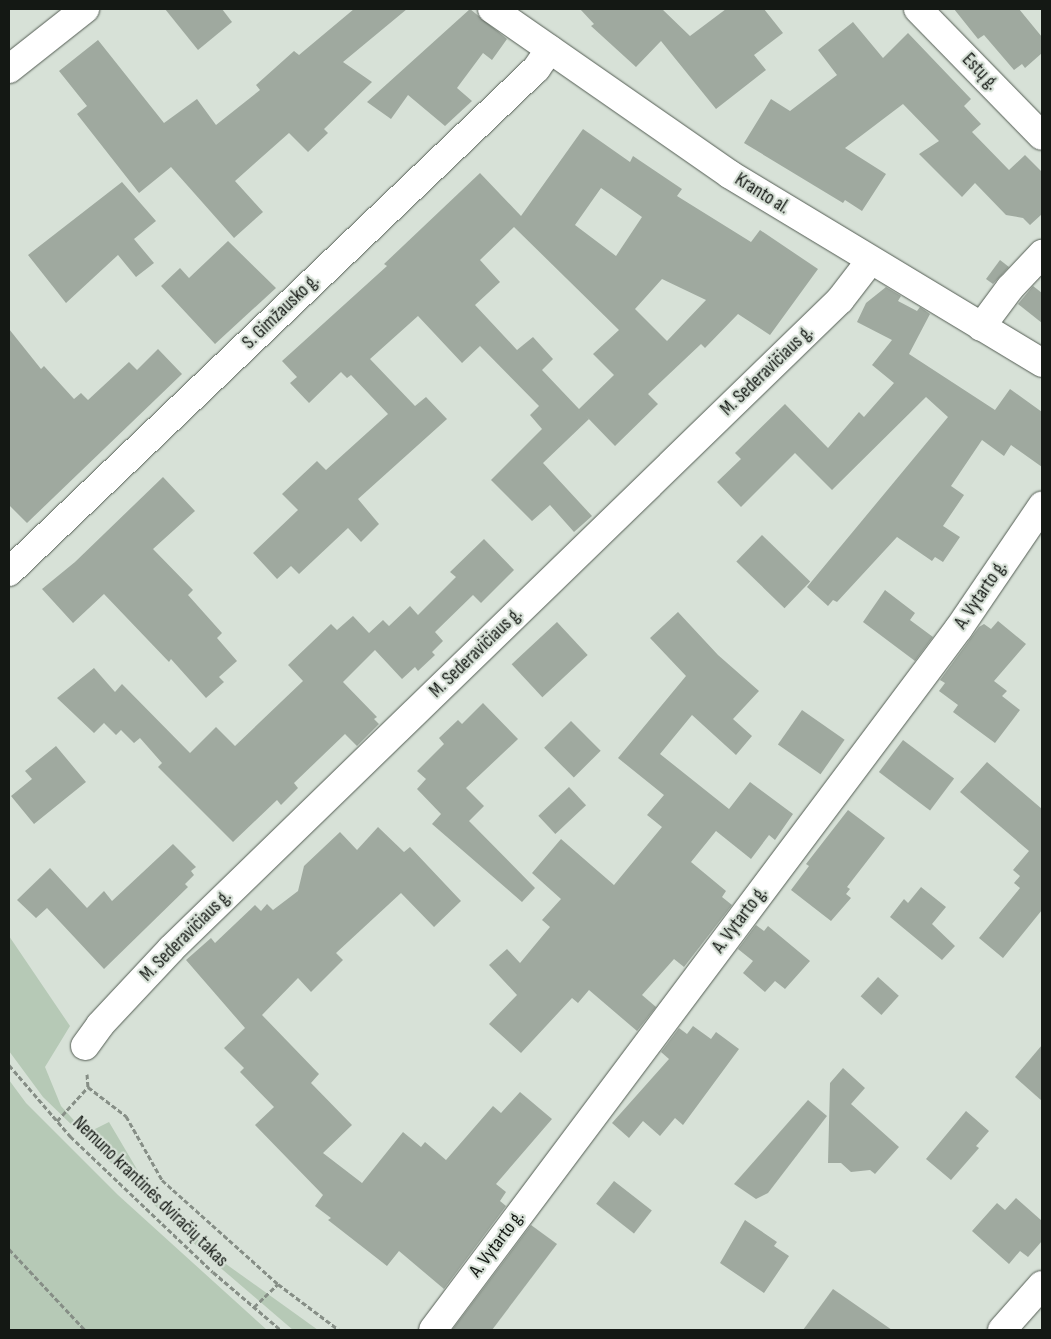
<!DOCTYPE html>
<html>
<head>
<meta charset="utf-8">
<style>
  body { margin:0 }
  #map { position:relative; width:1051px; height:1339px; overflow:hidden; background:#d7e1d7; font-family:"Sofia Sans Condensed",sans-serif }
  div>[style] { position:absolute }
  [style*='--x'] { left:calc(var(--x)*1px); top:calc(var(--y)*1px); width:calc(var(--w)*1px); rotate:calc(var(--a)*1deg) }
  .green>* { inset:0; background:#b6c9b6 }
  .building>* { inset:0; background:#9fa99f; transform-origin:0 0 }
  .path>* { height:3px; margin-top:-1.5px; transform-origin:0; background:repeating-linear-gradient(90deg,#868e86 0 5px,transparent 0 7.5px) }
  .roads { filter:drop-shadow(0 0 1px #535c53) drop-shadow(0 0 1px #535c53) }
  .minor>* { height:28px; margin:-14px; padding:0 14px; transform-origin:14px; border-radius:14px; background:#fff }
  span { translate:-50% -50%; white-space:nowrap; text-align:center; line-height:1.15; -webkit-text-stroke:4.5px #d7e1d7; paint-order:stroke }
  .street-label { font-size:19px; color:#141814 }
  .frame { position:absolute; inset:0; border:10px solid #141814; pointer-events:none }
</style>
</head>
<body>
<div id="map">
  <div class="green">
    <i style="clip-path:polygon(9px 936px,70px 1026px,45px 1067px,61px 1106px,80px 1127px,93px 1130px,109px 1122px,151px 1193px,212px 1254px,318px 1330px,293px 1330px,209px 1258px,43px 1097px,9px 1051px)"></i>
    <i style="clip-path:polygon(9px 1080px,26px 1103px,118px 1195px,267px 1330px,9px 1330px)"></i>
  </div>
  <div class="building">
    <i style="clip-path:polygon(165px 9px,222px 9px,232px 22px,198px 50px)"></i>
    <i style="clip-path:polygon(354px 9px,407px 9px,343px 62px,372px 82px,324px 129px,328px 133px,308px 152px,289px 133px,235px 181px,263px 212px,234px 238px,171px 167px,139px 193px,77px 114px,87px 106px,59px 71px,98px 40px,164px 123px,197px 99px,216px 125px,260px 90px,256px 85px,294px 51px,299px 55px)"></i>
    <i style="clip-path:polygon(470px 9px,507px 39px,492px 60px,483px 53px,457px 88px,472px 101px,445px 126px,408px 95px,391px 119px,367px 102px)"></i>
    <i style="clip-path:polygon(580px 9px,662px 9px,690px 36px,726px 9px,764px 9px,783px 33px,754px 55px,766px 70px,716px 109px,661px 41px,636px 67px,591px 26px,594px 24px)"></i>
    <i style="clip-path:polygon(954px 9px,1019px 9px,1042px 37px,1042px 53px,1025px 68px,1022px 64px,1014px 70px,984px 35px,978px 39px)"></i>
    <i style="clip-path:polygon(853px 22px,883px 58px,908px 33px,971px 99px,964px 106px,981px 124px,972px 132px,1009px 170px,1025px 155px,1042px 172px,1042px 214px,1030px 225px,1023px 218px,1006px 215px,975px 183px,962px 197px,919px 154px,939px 141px,903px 104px,845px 148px,886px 174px,862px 211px,845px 200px,843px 203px,744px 143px,771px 99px,790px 111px,837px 75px,818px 50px)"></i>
    <i style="clip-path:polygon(evenodd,583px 129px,630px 162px,633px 156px,682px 189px,677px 196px,751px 242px,760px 230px,818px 269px,770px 335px,738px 314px,705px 348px,701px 344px,648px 394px,658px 404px,615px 446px,584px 414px,589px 419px,543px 463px,592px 516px,574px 532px,550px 505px,532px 521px,491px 480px,542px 429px,530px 415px,539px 406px,480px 346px,462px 363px,418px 316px,370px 359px,415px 406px,426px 397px,447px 419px,358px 499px,379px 524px,361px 542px,348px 528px,299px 574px,291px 566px,277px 579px,253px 553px,298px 510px,282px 494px,317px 461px,326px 470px,388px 414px,351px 375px,347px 378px,341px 372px,309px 403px,290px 383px,297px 377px,282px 361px,387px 266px,384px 264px,480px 173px,521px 216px,583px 129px,601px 188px,642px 217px,616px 256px,575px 225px,601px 188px,583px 129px,514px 227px,619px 330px,593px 354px,614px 375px,579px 409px,542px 370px,553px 359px,533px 337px,517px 350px,475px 305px,500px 282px,480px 260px,514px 227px,583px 129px,662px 279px,706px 300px,667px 341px,635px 309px,662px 279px)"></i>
    <i style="clip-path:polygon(122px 182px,156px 221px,134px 239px,154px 263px,136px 277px,118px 255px,66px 303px,28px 255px)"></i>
    <i style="clip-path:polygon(228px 241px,276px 288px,215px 344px,161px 286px,180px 268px,189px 278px)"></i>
    <i style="clip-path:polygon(1000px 260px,1009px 267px,993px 284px,986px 279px)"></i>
    <i style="clip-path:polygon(1033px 286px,1042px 293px,1042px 323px,1018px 304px)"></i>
    <i style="clip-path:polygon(886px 287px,901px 296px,898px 301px,917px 311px,920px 307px,930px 314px,909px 354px,995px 410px,1010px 389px,1042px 412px,1042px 467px,1011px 445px,1004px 456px,982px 440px,951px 486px,964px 495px,943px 526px,960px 537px,943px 562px,935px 557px,932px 561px,897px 537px,837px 602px,833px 600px,828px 606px,807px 587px,948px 417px,926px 397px,832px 490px,795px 453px,741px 507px,717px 482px,741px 459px,735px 453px,785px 404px,828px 448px,859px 412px,864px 417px,894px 383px,872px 365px,892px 340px,857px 322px,866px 303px)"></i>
    <i style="clip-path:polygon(9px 329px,41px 369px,44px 366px,74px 399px,81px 393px,88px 400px,129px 362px,137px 370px,158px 349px,182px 374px,27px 523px,9px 505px)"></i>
    <i style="clip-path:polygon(163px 477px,195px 511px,153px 549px,193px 590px,188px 595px,222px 633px,217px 638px,237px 661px,219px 677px,224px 682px,206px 698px,171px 659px,169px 662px,104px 594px,73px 623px,42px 589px,75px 562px)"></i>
    <i style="left:762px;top:535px;width:67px;height:37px;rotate:44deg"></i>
    <i style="clip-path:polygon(484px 539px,514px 570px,481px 603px,473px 595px,435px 632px,443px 641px,432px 652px,435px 655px,418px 671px,415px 667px,402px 679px,375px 650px,343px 682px,377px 717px,374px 719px,379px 724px,357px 746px,345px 734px,294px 783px,298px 788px,281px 805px,277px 800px,233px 842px,158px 767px,162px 763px,140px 738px,134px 743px,121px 730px,116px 735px,104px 723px,94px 733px,57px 698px,94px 668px,115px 692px,122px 684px,190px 753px,216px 727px,235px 746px,303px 681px,288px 665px,331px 624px,337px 630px,353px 616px,369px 633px,383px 620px,389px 626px,410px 606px,418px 615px,456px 577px,450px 572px)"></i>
    <i style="clip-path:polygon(885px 590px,915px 613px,910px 620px,933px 637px,915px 661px,863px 622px)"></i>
    <i style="clip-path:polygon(678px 612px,718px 655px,759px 691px,733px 719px,752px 736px,736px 755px,692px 715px,660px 754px,729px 809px,750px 782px,793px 814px,775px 840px,769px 835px,751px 859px,716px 831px,691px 862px,726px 891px,722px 897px,732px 905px,684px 967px,674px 959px,642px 995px,656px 1007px,637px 1031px,589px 990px,578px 1003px,572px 998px,521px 1053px,489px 1024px,517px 995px,489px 965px,507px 949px,520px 963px,550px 927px,542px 920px,561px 899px,532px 873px,561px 839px,614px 885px,662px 827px,647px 815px,664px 795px,618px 758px,686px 676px,650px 638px)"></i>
    <i style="clip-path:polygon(998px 621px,1026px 644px,994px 681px,1007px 691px,1002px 696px,1020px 710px,995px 743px,953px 712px,958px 705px,939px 691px,945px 683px,940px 680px,979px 627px,984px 624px,991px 629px)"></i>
    <i style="left:557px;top:622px;width:45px;height:62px;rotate:47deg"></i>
    <i style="clip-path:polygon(483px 703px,518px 739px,466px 788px,484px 806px,469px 821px,535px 888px,522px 902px,432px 824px,441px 814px,417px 789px,426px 779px,417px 771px,444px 744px,439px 738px,458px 720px,462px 724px)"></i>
    <i style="left:802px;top:710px;width:52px;height:42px;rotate:35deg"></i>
    <i style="left:571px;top:721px;width:42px;height:38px;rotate:45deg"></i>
    <i style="left:903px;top:740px;width:64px;height:40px;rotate:37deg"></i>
    <i style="clip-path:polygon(56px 746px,86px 782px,34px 824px,11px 796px,32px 779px,25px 771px)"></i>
    <i style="clip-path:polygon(987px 762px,1042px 809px,1042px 910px,1003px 958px,979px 938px,1020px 888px,1014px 883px,1020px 876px,1013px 870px,1029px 851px,960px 792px)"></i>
    <i style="left:569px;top:787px;width:25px;height:42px;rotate:47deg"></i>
    <i style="clip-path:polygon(848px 810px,885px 838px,847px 887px,850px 889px,846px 894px,851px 898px,831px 921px,791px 890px,809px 866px,806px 864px)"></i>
    <i style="clip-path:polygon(378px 827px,404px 852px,410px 847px,461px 901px,434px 927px,401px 893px,336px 953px,343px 960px,311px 992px,298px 978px,262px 1015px,319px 1074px,311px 1083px,352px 1125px,323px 1153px,362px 1183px,403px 1132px,421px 1147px,425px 1142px,446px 1160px,493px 1106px,501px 1113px,520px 1092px,552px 1119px,496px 1184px,506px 1192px,500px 1201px,506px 1206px,444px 1289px,399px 1251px,387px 1266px,328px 1220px,331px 1218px,315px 1206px,323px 1195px,255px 1125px,274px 1107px,240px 1072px,244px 1068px,224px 1048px,245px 1028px,186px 960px,211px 938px,215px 943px,255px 905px,261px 911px,267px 904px,273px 910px,298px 891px,304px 866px,340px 832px,357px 850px)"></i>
    <i style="clip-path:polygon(173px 844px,196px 867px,191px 871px,194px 875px,185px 884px,188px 887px,104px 969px,47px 908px,36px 918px,17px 900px,50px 868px,87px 908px,104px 891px,112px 901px)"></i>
    <i style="clip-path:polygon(921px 887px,946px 907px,932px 924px,955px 946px,942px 960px,890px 917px,904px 899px,908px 903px)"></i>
    <i style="clip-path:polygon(756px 925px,764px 931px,768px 926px,810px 961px,785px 989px,775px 981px,765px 992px,743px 973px,753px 961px,738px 949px)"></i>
    <i style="left:878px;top:977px;width:28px;height:26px;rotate:42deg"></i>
    <i style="clip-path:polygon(693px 1026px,711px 1039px,716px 1032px,739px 1049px,683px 1125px,675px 1118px,660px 1136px,643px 1121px,629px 1138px,612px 1123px,669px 1059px,661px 1052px,679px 1028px,687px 1034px)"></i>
    <i style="clip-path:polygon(1042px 1045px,1042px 1101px,1015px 1077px)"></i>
    <i style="clip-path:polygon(843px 1068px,865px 1088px,851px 1104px,899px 1147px,875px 1174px,870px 1170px,851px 1172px,841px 1163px,828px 1163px,830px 1083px)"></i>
    <i style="clip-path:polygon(808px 1100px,827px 1116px,768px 1193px,756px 1199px,734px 1184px)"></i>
    <i style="clip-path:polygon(966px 1111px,989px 1131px,976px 1146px,979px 1148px,951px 1180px,926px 1159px)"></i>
    <i style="left:614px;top:1181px;width:48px;height:29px;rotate:38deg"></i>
    <i style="clip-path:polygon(1016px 1198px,1042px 1221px,1042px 1241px,1028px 1257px,1020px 1251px,1009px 1264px,972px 1231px,997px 1203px,1005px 1210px)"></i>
    <i style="clip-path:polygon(745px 1220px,777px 1242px,774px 1246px,789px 1256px,764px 1293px,720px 1263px)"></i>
    <i style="clip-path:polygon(531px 1225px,557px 1244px,492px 1330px,452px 1330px)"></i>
    <i style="clip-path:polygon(833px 1289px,892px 1330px,803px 1330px)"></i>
  </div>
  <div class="path">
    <i style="--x:9;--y:1065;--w:94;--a:49.3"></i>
    <i style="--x:70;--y:1136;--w:197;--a:43.6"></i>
    <i style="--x:213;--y:1272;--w:89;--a:40.5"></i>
    <i style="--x:87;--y:1074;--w:13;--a:86"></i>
    <i style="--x:88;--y:1087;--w:48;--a:37.3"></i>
    <i style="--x:126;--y:1116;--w:73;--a:60.6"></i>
    <i style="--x:162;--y:1180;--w:156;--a:41.9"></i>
    <i style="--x:278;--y:1284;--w:76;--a:37"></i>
    <i style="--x:57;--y:1121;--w:46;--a:-47.6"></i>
    <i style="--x:9;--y:1249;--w:111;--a:46.8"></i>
    <i style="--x:254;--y:1307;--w:33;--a:-44"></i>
  </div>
  <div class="roads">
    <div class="minor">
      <i style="--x:492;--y:9;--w:289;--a:34.8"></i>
      <i style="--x:729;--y:174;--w:366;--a:31.1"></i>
      <i style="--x:918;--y:9;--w:177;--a:45.7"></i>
      <i style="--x:9;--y:69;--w:97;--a:-38.3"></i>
      <i style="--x:981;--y:327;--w:49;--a:-53.4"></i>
      <i style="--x:1010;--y:288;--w:47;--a:-46.7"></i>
      <i style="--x:9;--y:572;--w:729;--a:-43.67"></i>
      <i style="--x:536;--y:69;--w:24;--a:-55"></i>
      <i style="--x:85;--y:1046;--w:26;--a:-54"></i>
      <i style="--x:100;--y:1025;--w:104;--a:-46.9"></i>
      <i style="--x:171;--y:949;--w:932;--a:-44.13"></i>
      <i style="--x:840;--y:300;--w:49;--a:-52.4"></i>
      <i style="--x:433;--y:1330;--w:877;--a:-53.16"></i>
      <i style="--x:959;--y:628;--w:148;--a:-55.8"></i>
      <i style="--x:1002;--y:1330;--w:60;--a:-48.4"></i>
    </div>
  </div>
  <div class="street-label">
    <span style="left:980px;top:72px;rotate:46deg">Estų g.</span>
    <span style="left:762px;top:194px;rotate:32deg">Kranto al.</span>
    <span style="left:281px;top:312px;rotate:-44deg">S. Gimžausko g.</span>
    <span style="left:767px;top:371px;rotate:-44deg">M. Sederavičiaus g.</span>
    <span style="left:981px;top:595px;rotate:-56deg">A. Vytarto g.</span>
    <span style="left:476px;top:653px;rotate:-44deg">M. Sederavičiaus g.</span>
    <span style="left:740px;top:920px;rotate:-53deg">A. Vytarto g.</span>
    <span style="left:186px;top:936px;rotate:-45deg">M. Sederavičiaus g.</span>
    <span style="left:150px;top:1192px;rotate:44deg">Nemuno krantinės dviračių takas</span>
    <span style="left:497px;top:1244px;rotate:-53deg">A. Vytarto g.</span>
  </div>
  <div class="frame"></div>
</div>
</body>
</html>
